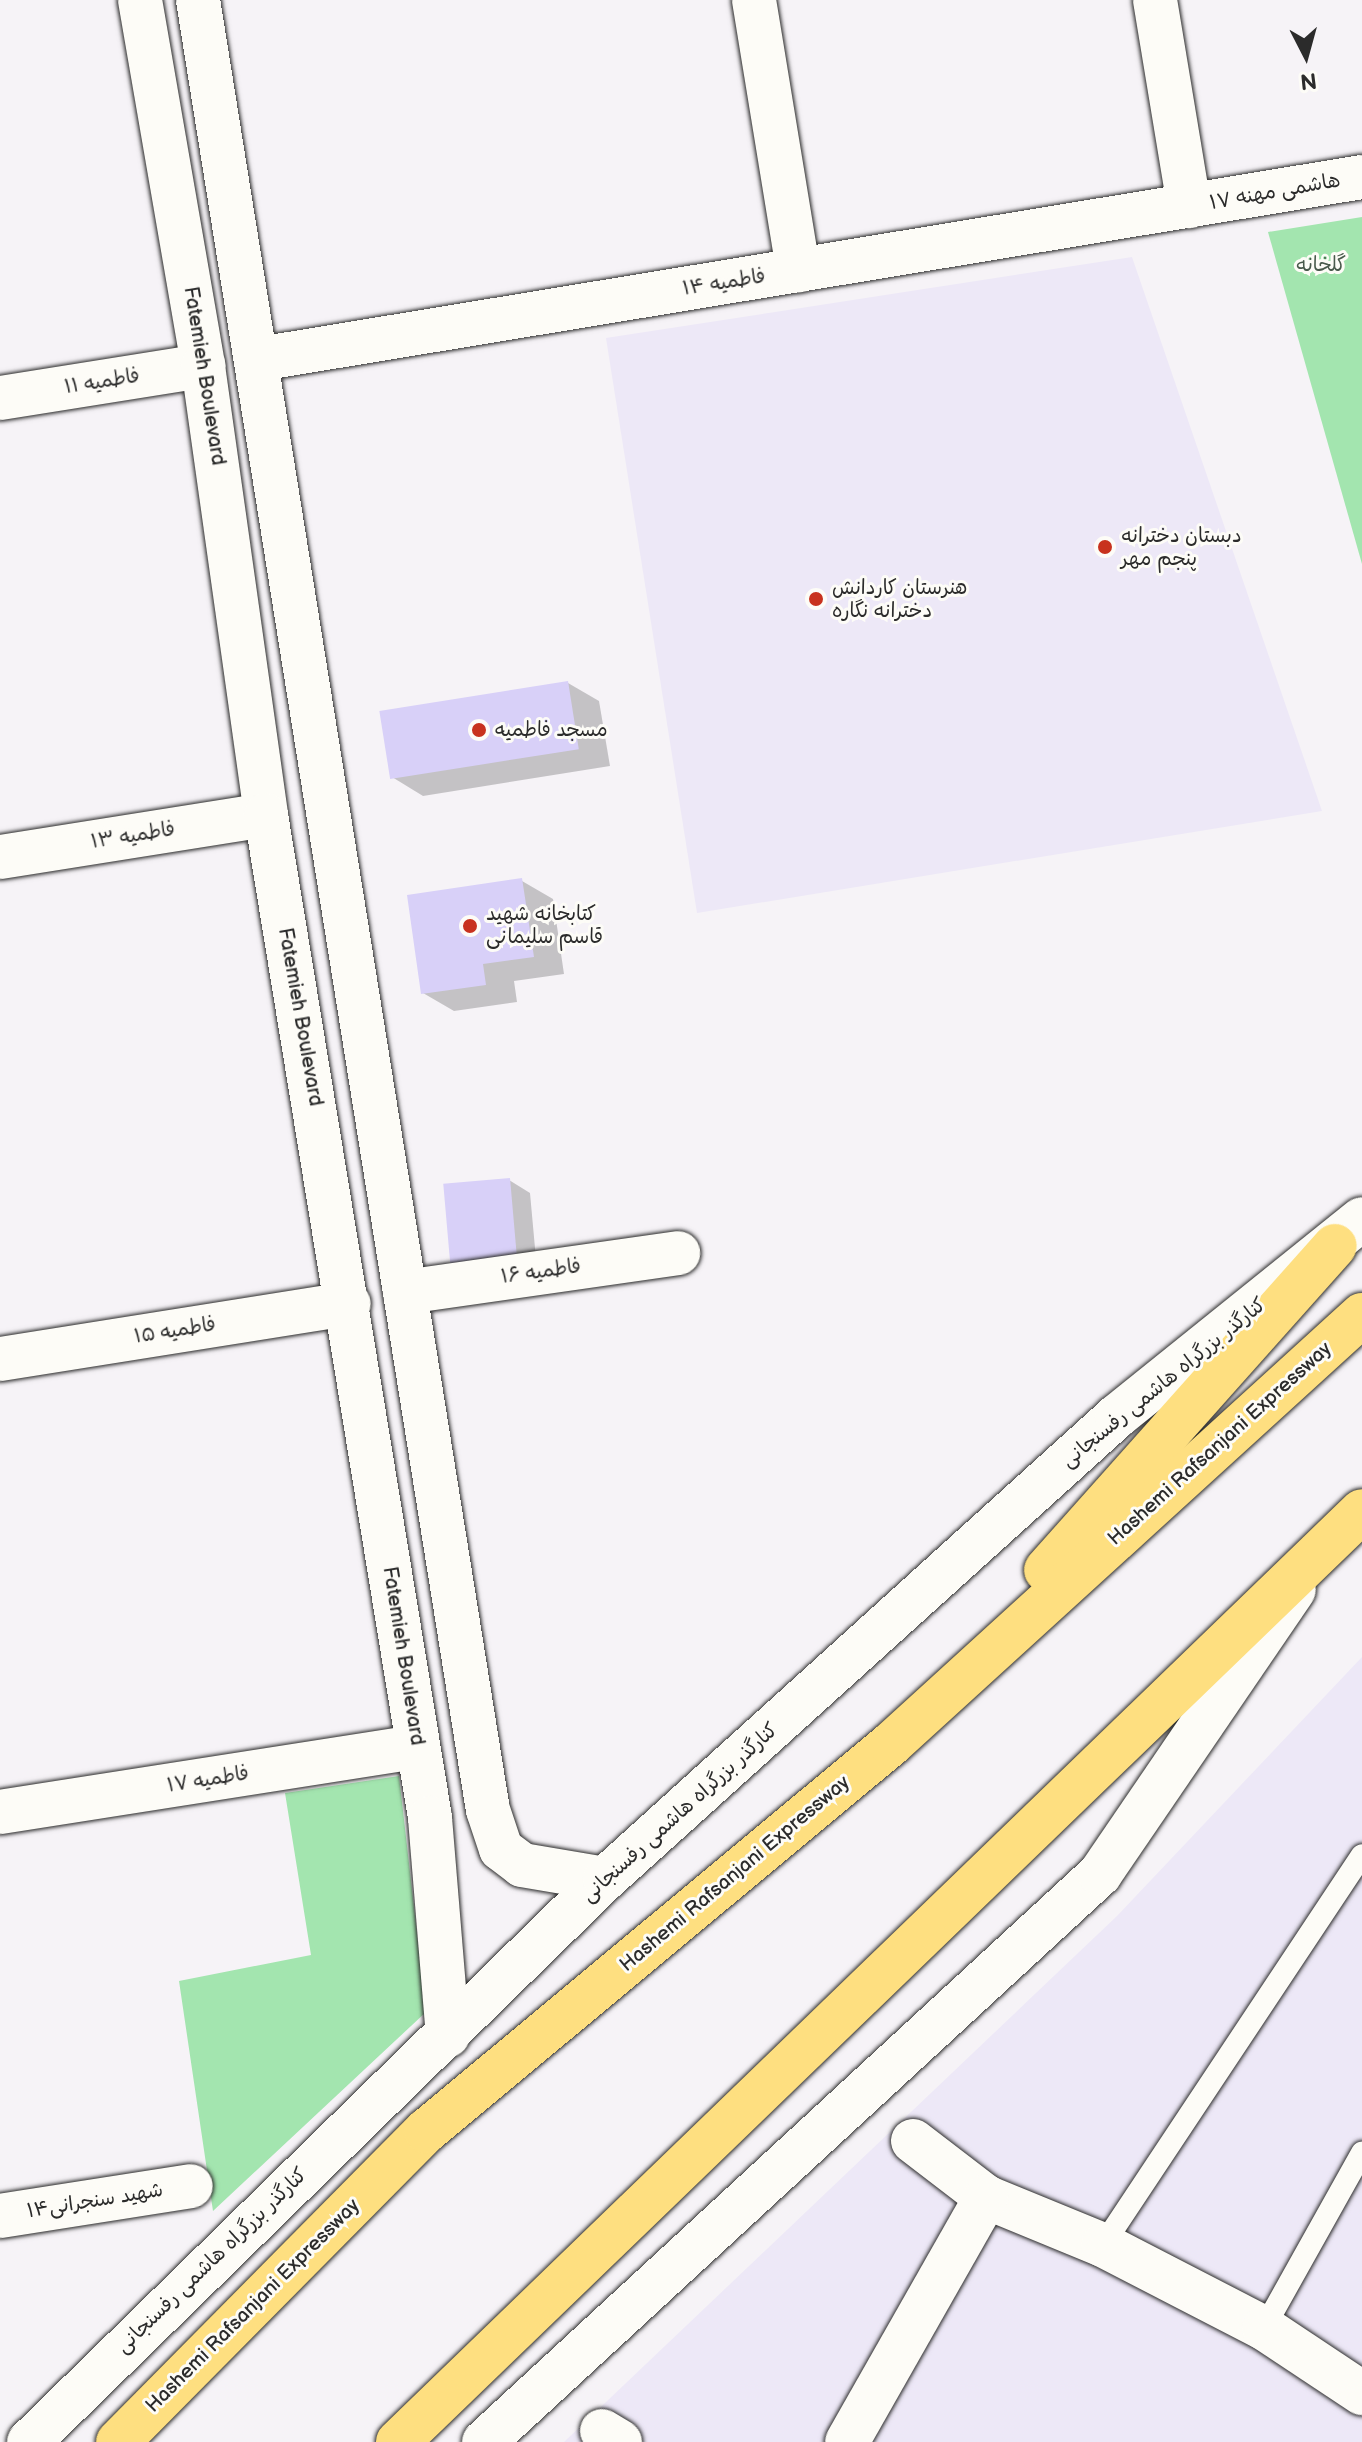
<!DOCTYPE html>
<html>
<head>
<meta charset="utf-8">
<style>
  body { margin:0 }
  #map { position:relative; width:1362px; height:2442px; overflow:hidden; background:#f6f3f7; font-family:"Balsamiq Sans","Playpen Sans Arabic",sans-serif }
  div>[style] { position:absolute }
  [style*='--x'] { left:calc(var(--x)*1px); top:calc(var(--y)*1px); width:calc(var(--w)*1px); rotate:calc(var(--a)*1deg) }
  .built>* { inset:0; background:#ede8f7 }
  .green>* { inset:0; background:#a3e5af }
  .shadow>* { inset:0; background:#0003 }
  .building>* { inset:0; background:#d8d0f8; transform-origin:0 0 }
  .roads { filter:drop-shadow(0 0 2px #2b2b2b) drop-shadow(0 0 2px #2b2b2b) }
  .lane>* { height:22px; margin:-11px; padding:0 11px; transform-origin:11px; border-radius:11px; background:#fdfcf7 }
  .street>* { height:44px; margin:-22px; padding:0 22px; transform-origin:22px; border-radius:22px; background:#fdfcf7 }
  .secondary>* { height:44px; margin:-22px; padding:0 22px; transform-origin:22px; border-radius:22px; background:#fdfcf7 }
  .highway>* { height:44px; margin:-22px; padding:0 22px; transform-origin:22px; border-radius:22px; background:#fedf80 }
  .dots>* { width:22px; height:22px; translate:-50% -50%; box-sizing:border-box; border:4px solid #fdfcf7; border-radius:50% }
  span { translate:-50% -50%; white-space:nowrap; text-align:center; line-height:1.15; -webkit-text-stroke:6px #fdfcf7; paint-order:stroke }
  .street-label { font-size:20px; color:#2b2b2b }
  .park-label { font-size:20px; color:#495a4c }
  .poi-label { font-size:20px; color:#2b2b2b }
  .left { translate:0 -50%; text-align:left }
  .north { position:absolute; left:1266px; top:16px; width:80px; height:80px; -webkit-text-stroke:6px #fdfcf7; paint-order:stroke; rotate:174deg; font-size:22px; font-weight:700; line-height:32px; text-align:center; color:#2b2b2b }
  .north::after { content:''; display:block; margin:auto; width:28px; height:36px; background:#2b2b2b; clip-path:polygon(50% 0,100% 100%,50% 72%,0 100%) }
</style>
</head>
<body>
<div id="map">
  <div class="built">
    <i style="clip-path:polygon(1132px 257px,1322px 811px,697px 913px,606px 338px)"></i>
    <i style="clip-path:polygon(1362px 1657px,1362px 2442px,564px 2442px,1117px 1916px)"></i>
  </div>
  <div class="green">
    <i style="clip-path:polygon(1362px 217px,1362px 564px,1268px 232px)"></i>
    <i style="clip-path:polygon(399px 1776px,426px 2012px,213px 2211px,179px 1981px,311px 1955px,285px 1793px)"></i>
  </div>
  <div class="shadow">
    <i style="clip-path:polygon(568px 683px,599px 701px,610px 766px,423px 796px,392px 777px)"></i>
    <i style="clip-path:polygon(522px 881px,553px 899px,564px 974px,514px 981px,517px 1002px,454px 1011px,423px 993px)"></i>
    <i style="clip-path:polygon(509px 1180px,530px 1193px,537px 1270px,474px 1276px)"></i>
  </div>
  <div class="building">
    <i style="left:568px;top:681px;width:69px;height:191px;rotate:81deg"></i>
    <i style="clip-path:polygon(522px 878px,534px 957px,483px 964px,486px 985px,421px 994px,407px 895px)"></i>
    <i style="left:510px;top:1178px;width:81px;height:67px;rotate:85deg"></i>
  </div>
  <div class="roads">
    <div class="lane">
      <i style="--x:1103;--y:2245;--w:468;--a:-56.4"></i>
      <i style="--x:1264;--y:2328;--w:201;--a:-60.8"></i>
    </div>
    <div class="street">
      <i style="--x:754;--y:0;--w:274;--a:80.7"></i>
      <i style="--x:1155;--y:0;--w:209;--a:80.6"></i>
      <i style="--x:259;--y:359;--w:1118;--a:-9.37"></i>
      <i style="--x:0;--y:398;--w:206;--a:-9"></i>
      <i style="--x:0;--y:857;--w:269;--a:-9"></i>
      <i style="--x:405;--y:1292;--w:276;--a:-8.1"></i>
      <i style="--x:0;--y:1359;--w:353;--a:-9"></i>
      <i style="--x:0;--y:1812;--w:421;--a:-8.9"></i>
      <i style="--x:913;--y:2141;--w:92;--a:37.5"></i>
      <i style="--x:986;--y:2197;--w:126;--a:22.3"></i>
      <i style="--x:1103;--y:2245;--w:181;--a:27.3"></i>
      <i style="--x:1264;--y:2328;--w:118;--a:33.6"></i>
      <i style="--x:0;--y:2216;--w:193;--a:-8.9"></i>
      <i style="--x:602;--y:2431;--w:21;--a:31"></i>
      <i style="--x:847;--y:2442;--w:282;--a:-60.4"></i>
    </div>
    <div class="secondary">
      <i style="--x:140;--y:0;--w:371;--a:80.2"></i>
      <i style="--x:203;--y:366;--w:453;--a:82"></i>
      <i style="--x:266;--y:815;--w:1016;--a:80.71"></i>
      <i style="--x:430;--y:1818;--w:218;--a:85.3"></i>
      <i style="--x:198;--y:0;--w:1833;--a:80.9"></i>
      <i style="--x:488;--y:1810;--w:41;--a:71.6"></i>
      <i style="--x:501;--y:1849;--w:26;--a:37"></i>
      <i style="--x:522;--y:1865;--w:84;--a:9.6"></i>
      <i style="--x:29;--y:2442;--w:805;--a:-44.35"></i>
      <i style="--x:605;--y:1879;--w:690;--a:-42.12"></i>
      <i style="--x:1117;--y:1416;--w:314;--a:-38.8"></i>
      <i style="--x:484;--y:2442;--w:838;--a:-42.68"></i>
      <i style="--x:1100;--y:1874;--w:344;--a:-55.7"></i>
    </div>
    <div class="highway">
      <i style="--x:1046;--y:1570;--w:434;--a:-48.3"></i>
      <i style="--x:118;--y:2442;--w:438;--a:-45.3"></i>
      <i style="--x:426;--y:2131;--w:605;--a:-39.77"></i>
      <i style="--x:891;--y:1744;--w:637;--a:-42.33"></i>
      <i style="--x:398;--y:2442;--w:1340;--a:-44"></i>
    </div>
  </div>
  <div class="dots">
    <i style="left:1105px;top:547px;background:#c8321e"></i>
    <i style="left:816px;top:599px;background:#c8321e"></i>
    <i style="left:479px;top:730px;background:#c8321e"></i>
    <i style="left:470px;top:926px;background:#c8321e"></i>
  </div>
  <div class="street-label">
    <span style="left:1275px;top:192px;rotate:-10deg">هاشمی مهنه ۱۷</span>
    <span style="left:724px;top:283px;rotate:-9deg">فاطمیه ۱۴</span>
    <span style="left:204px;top:376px;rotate:81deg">Fatemieh Boulevard</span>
    <span style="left:102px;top:382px;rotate:-9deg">فاطمیه ۱۱</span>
    <span style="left:133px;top:836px;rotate:-9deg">فاطمیه ۱۳</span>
    <span style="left:300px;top:1017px;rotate:80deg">Fatemieh Boulevard</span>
    <span style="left:541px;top:1272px;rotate:-8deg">فاطمیه ۱۶</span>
    <span style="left:175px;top:1331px;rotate:-9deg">فاطمیه ۱۵</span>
    <span style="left:1164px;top:1383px;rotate:-39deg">کنارگذر بزرگراه هاشمی رفسنجانی</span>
    <span style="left:1220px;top:1444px;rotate:-42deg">Hashemi Rafsanjani Expressway</span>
    <span style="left:403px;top:1656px;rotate:81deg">Fatemieh Boulevard</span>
    <span style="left:208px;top:1780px;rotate:-9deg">فاطمیه ۱۷</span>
    <span style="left:680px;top:1813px;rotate:-42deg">کنارگذر بزرگراه هاشمی رفسنجانی</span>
    <span style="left:735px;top:1874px;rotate:-40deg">Hashemi Rafsanjani Expressway</span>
    <span style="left:95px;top:2201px;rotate:-9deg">شهید سنجرانی۱۴</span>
    <span style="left:212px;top:2261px;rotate:-44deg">کنارگذر بزرگراه هاشمی رفسنجانی</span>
    <span style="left:253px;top:2306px;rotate:-45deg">Hashemi Rafsanjani Expressway</span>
  </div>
  <div class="park-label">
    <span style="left:1321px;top:265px">گلخانه</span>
  </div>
  <div class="poi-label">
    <span class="left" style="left:1121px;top:548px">دبستان دخترانه<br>پنجم مهر</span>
    <span class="left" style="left:832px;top:600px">هنرستان کاردانش<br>دخترانه نگاره</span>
    <span class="left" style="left:495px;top:730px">مسجد فاطمیه</span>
    <span class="left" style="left:486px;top:926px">کتابخانه شهید<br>قاسم سلیمانی</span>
  </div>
  <div class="north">N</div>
</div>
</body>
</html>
